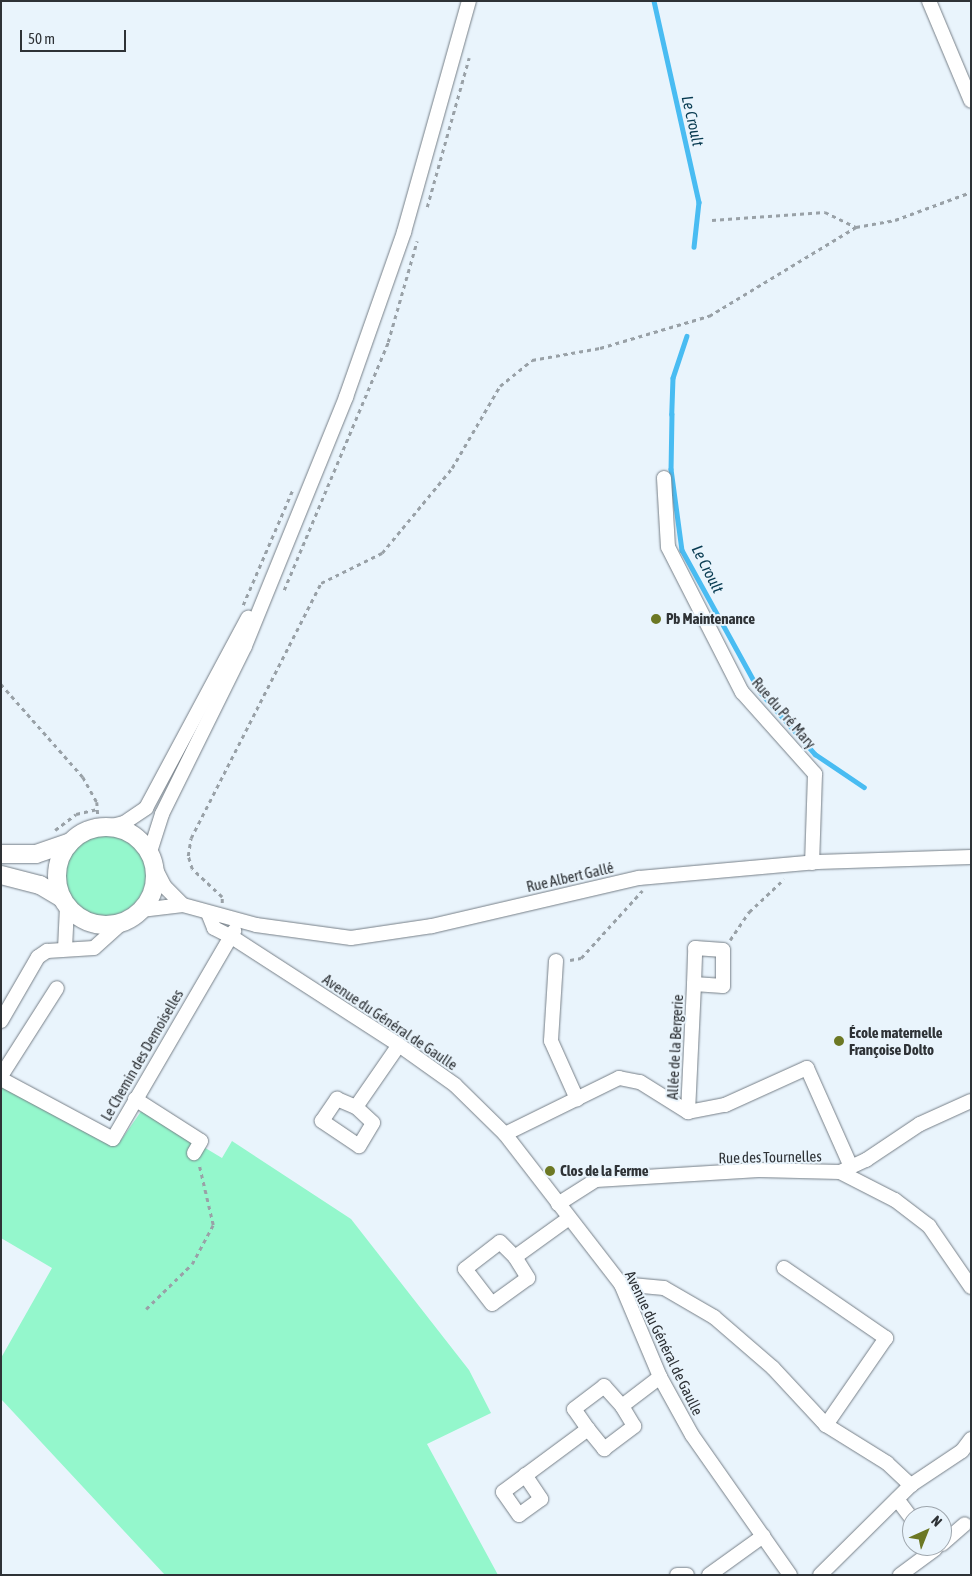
<!DOCTYPE html>
<html>
<head>
<meta charset="utf-8">
<style>
  body { margin:0 }
  #map { position:relative; width:972px; height:1576px; overflow:hidden; background:#e9f4fc; font-family:"Asap Condensed",sans-serif }
  div>[style] { position:absolute }
  [style*='--x'] { left:calc(var(--x)*1px); top:calc(var(--y)*1px); width:calc(var(--w)*1px); rotate:calc(var(--a)*1deg) }
  .green>* { inset:0; background:#94f7cc }
  .round { border-radius:50% }
  .stream>* { height:4.5px; margin:-2.25px; padding:0 2.25px; transform-origin:2.25px; border-radius:2.25px; background:#49bcf2 }
  .path>* { height:2.5px; margin-top:-1.25px; transform-origin:0; background:repeating-linear-gradient(90deg,#99a1a7 0 4px,transparent 0 8px) }
  .roads { filter:drop-shadow(0 0 1px #767f87) drop-shadow(0 0 1px #767f87) }
  .minor>* { height:14px; margin:-7px; padding:0 7px; transform-origin:7px; border-radius:7px; background:#fff }
  .major>* { height:18px; margin:-9px; padding:0 9px; transform-origin:9px; border-radius:9px; background:#fff }
  .major>.ring { margin:-9px; padding:0; box-sizing:content-box; background:none; border:18px solid #fff; border-radius:50% }
  .dots>* { width:14px; height:14px; translate:-50% -50%; box-sizing:border-box; border:2px solid #e9f4fc; border-radius:50% }
  span { translate:-50% -50%; white-space:nowrap; text-align:center; line-height:1.15; -webkit-text-stroke:4px #e9f4fc; paint-order:stroke }
  .poi-label { font-size:15px; color:#2e3236; font-weight:700 }
  .left { translate:0 -50%; text-align:left }
  .street-label { font-size:15px; color:#2e3236 }
  .water-label { font-size:16px; color:#083b51; font-style:italic }
  .frame { position:absolute; inset:0; border:2px solid #2e3236; pointer-events:none }
  .north { position:absolute; left:902px; top:1506px; width:50px; height:50px; box-sizing:border-box; background:#e9f4fc; border:1px solid #9ea6ad; border-radius:50%; rotate:44deg; font-size:14px; font-weight:700; line-height:20px; text-align:center; color:#2e3236 }
  .north::after { content:''; display:block; margin:auto; width:18px; height:22px; background:#6c7824; clip-path:polygon(50% 0,100% 100%,50% 72%,0 100%) }
  .scale { position:absolute; left:20px; top:30px; width:106px; height:22px; box-sizing:border-box; border:2px solid #2e3236; border-top:0; padding-left:6px; font-size:15px; line-height:18px; white-space:nowrap; color:#2e3236; -webkit-text-stroke:4px #e9f4fc; paint-order:stroke }
</style>
</head>
<body>
<div id="map">
  <div class="green">
    <i class="round" style="left:64px;top:834px;width:82px;height:82px"></i>
    <i style="clip-path:polygon(5px 1084px,119px 1143px,142px 1110px,222px 1158px,232px 1141px,351px 1219px,469px 1370px,491px 1413px,427px 1444px,498px 1575px,165px 1575px,1px 1399px,1px 1358px,52px 1268px,1px 1238px,1px 1090px)"></i>
  </div>
  <div class="stream">
    <i style="--x:654;--y:1;--w:206;--a:77.4"></i>
    <i style="--x:699;--y:202;--w:45;--a:96.3"></i>
    <i style="--x:687;--y:336;--w:44;--a:108.4"></i>
    <i style="--x:673;--y:378;--w:36;--a:92"></i>
    <i style="--x:672;--y:414;--w:55;--a:91"></i>
    <i style="--x:671;--y:469;--w:82;--a:82.3"></i>
    <i style="--x:682;--y:550;--w:162;--a:61.2"></i>
    <i style="--x:760;--y:692;--w:83;--a:48.4"></i>
    <i style="--x:815;--y:754;--w:59;--a:34"></i>
  </div>
  <div class="path">
    <i style="--x:427;--y:207;--w:155;--a:-74.3"></i>
    <i style="--x:712;--y:220;--w:113;--a:-4"></i>
    <i style="--x:825;--y:212;--w:34;--a:26"></i>
    <i style="--x:284;--y:590;--w:269;--a:-67.2"></i>
    <i style="--x:388;--y:342;--w:105;--a:-74"></i>
    <i style="--x:243;--y:605;--w:124;--a:-66.7"></i>
    <i style="--x:1;--y:684;--w:124;--a:48.6"></i>
    <i style="--x:83;--y:777;--w:29;--a:61"></i>
    <i style="--x:97;--y:802;--w:16;--a:86"></i>
    <i style="--x:55;--y:830;--w:26;--a:-37"></i>
    <i style="--x:76;--y:814;--w:23;--a:-13"></i>
    <i style="--x:222;--y:903;--w:6;--a:-90"></i>
    <i style="--x:222;--y:897;--w:41;--a:-137"></i>
    <i style="--x:192;--y:869;--w:14;--a:-107"></i>
    <i style="--x:188;--y:856;--w:18;--a:-81"></i>
    <i style="--x:191;--y:838;--w:286;--a:-63"></i>
    <i style="--x:321;--y:583;--w:68;--a:-26.2"></i>
    <i style="--x:382;--y:553;--w:110;--a:-50.5"></i>
    <i style="--x:452;--y:468;--w:95;--a:-59.7"></i>
    <i style="--x:500;--y:386;--w:41;--a:-39.1"></i>
    <i style="--x:532;--y:360;--w:69;--a:-10"></i>
    <i style="--x:600;--y:348;--w:114;--a:-16.4"></i>
    <i style="--x:709;--y:316;--w:172;--a:-31.2"></i>
    <i style="--x:856;--y:227;--w:40;--a:-10"></i>
    <i style="--x:895;--y:220;--w:81;--a:-20.2"></i>
    <i style="--x:730;--y:940;--w:34;--a:-56"></i>
    <i style="--x:749;--y:912;--w:48;--a:-43.3"></i>
    <i style="--x:570;--y:960;--w:11;--a:-10"></i>
    <i style="--x:581;--y:958;--w:91;--a:-47.7"></i>
    <i style="--x:146;--y:1309;--w:64;--a:-44.4"></i>
    <i style="--x:192;--y:1264;--w:44;--a:-61.7"></i>
    <i style="--x:213;--y:1225;--w:62;--a:-103.1"></i>
  </div>
  <div class="roads">
    <div class="minor">
      <i style="--x:929;--y:1;--w:108;--a:67.2"></i>
      <i style="--x:664;--y:478;--w:69;--a:86.7"></i>
      <i style="--x:668;--y:547;--w:163;--a:63"></i>
      <i style="--x:742;--y:692;--w:110;--a:48.3"></i>
      <i style="--x:815;--y:774;--w:89;--a:91.9"></i>
      <i style="--x:108;--y:827;--w:16;--a:-14"></i>
      <i style="--x:124;--y:823;--w:27;--a:-34"></i>
      <i style="--x:146;--y:808;--w:216;--a:-61.8"></i>
      <i style="--x:149;--y:855;--w:43;--a:-72.4"></i>
      <i style="--x:162;--y:814;--w:187;--a:-63.7"></i>
      <i style="--x:245;--y:646;--w:269;--a:-67.9"></i>
      <i style="--x:346;--y:397;--w:175;--a:-70.6"></i>
      <i style="--x:404;--y:232;--w:240;--a:-74.3"></i>
      <i style="--x:153;--y:864;--w:25;--a:63"></i>
      <i style="--x:164;--y:886;--w:27;--a:45"></i>
      <i style="--x:141;--y:910;--w:42;--a:-6.8"></i>
      <i style="--x:183;--y:905;--w:76;--a:15.3"></i>
      <i style="--x:256;--y:925;--w:96;--a:7.8"></i>
      <i style="--x:351;--y:938;--w:82;--a:-8.4"></i>
      <i style="--x:432;--y:926;--w:212;--a:-13.1"></i>
      <i style="--x:639;--y:878;--w:179;--a:-5.1"></i>
      <i style="--x:817;--y:862;--w:154;--a:-1.9"></i>
      <i style="--x:208;--y:913;--w:16;--a:68"></i>
      <i style="--x:214;--y:928;--w:22;--a:27"></i>
      <i style="--x:235;--y:939;--w:195;--a:32.9"></i>
      <i style="--x:399;--y:1045;--w:69;--a:35.5"></i>
      <i style="--x:455;--y:1085;--w:70;--a:44.4"></i>
      <i style="--x:505;--y:1134;--w:190;--a:52.3"></i>
      <i style="--x:621;--y:1284;--w:101;--a:67.2"></i>
      <i style="--x:660;--y:1377;--w:66;--a:61.1"></i>
      <i style="--x:692;--y:1435;--w:171;--a:55"></i>
      <i style="--x:65;--y:949;--w:43;--a:-87.3"></i>
      <i style="--x:556;--y:961;--w:80;--a:93.6"></i>
      <i style="--x:551;--y:1041;--w:64;--a:65.9"></i>
      <i style="--x:1;--y:1021;--w:74;--a:-60"></i>
      <i style="--x:38;--y:957;--w:11;--a:-34"></i>
      <i style="--x:47;--y:951;--w:47;--a:-3.7"></i>
      <i style="--x:94;--y:948;--w:40;--a:-42"></i>
      <i style="--x:1;--y:1076;--w:104;--a:-57.5"></i>
      <i style="--x:1;--y:1079;--w:127;--a:28.2"></i>
      <i style="--x:113;--y:1139;--w:241;--a:-59.8"></i>
      <i style="--x:135;--y:1099;--w:78;--a:32.5"></i>
      <i style="--x:201;--y:1141;--w:14;--a:120"></i>
      <i style="--x:356;--y:1107;--w:23;--a:43"></i>
      <i style="--x:373;--y:1123;--w:27;--a:121"></i>
      <i style="--x:359;--y:1146;--w:45;--a:-146"></i>
      <i style="--x:322;--y:1121;--w:27;--a:-56"></i>
      <i style="--x:337;--y:1099;--w:21;--a:23"></i>
      <i style="--x:356;--y:1107;--w:75;--a:-55.3"></i>
      <i style="--x:688;--y:1112;--w:128;--a:-87.3"></i>
      <i style="--x:694;--y:984;--w:36;--a:-88"></i>
      <i style="--x:695;--y:948;--w:28;--a:4"></i>
      <i style="--x:723;--y:950;--w:36;--a:90"></i>
      <i style="--x:723;--y:986;--w:29;--a:-176"></i>
      <i style="--x:505;--y:1134;--w:127;--a:-26.2"></i>
      <i style="--x:619;--y:1078;--w:21;--a:11"></i>
      <i style="--x:640;--y:1082;--w:57;--a:32"></i>
      <i style="--x:688;--y:1112;--w:38;--a:-11"></i>
      <i style="--x:725;--y:1105;--w:90;--a:-24.3"></i>
      <i style="--x:807;--y:1068;--w:108;--a:66"></i>
      <i style="--x:840;--y:1172;--w:62;--a:27"></i>
      <i style="--x:895;--y:1200;--w:43;--a:37.4"></i>
      <i style="--x:929;--y:1226;--w:74;--a:55.5"></i>
      <i style="--x:558;--y:1204;--w:45;--a:-32.3"></i>
      <i style="--x:596;--y:1180;--w:163;--a:-3.5"></i>
      <i style="--x:759;--y:1170;--w:81;--a:1.4"></i>
      <i style="--x:840;--y:1172;--w:29;--a:-25"></i>
      <i style="--x:866;--y:1160;--w:65;--a:-33.7"></i>
      <i style="--x:920;--y:1124;--w:56;--a:-24.3"></i>
      <i style="--x:515;--y:1257;--w:25;--a:58"></i>
      <i style="--x:528;--y:1278;--w:44;--a:144.2"></i>
      <i style="--x:492;--y:1304;--w:44;--a:-127.6"></i>
      <i style="--x:465;--y:1269;--w:44;--a:-37.6"></i>
      <i style="--x:500;--y:1242;--w:21;--a:45"></i>
      <i style="--x:515;--y:1257;--w:67;--a:-35.8"></i>
      <i style="--x:784;--y:1268;--w:124;--a:34.5"></i>
      <i style="--x:886;--y:1338;--w:106;--a:124.6"></i>
      <i style="--x:621;--y:1284;--w:43;--a:5.3"></i>
      <i style="--x:664;--y:1288;--w:58;--a:30.1"></i>
      <i style="--x:714;--y:1317;--w:78;--a:40.8"></i>
      <i style="--x:773;--y:1368;--w:78;--a:47.1"></i>
      <i style="--x:826;--y:1425;--w:72;--a:31.9"></i>
      <i style="--x:887;--y:1463;--w:33;--a:43"></i>
      <i style="--x:588;--y:1429;--w:26;--a:51"></i>
      <i style="--x:604;--y:1449;--w:38;--a:-37"></i>
      <i style="--x:634;--y:1426;--w:23;--a:-121"></i>
      <i style="--x:525;--y:1475;--w:29;--a:56"></i>
      <i style="--x:541;--y:1499;--w:27;--a:144"></i>
      <i style="--x:519;--y:1515;--w:28;--a:-125"></i>
      <i style="--x:503;--y:1492;--w:106;--a:-36.5"></i>
      <i style="--x:588;--y:1429;--w:24;--a:-125"></i>
      <i style="--x:574;--y:1409;--w:38;--a:-37"></i>
      <i style="--x:604;--y:1386;--w:27;--a:48"></i>
      <i style="--x:622;--y:1406;--w:48;--a:-37.3"></i>
      <i style="--x:897;--y:1499;--w:25;--a:53"></i>
      <i style="--x:942;--y:1544;--w:30;--a:-41"></i>
      <i style="--x:677;--y:1575;--w:10;--a:0"></i>
      <i style="--x:709;--y:1575;--w:67;--a:-35.8"></i>
      <i style="--x:820;--y:1575;--w:128;--a:-44.7"></i>
      <i style="--x:911;--y:1485;--w:61;--a:-33.7"></i>
      <i style="--x:962;--y:1451;--w:15;--a:-53"></i>
      <i style="--x:900;--y:1575;--w:44;--a:-36.6"></i>
    </div>
    <div class="major">
      <i class="ring" style="left:57px;top:827px;width:80px;height:80px"></i>
      <i style="--x:1;--y:854;--w:35;--a:0"></i>
      <i style="--x:36;--y:854;--w:36;--a:-19"></i>
      <i style="--x:1;--y:875;--w:40;--a:14.4"></i>
      <i style="--x:40;--y:885;--w:26;--a:31"></i>
    </div>
  </div>
  <div class="dots">
    <i style="left:656px;top:619px;background:#6c7824"></i>
    <i style="left:839px;top:1041px;background:#6c7824"></i>
    <i style="left:550px;top:1171px;background:#6c7824"></i>
  </div>
  <div class="poi-label">
    <span class="left" style="left:666px;top:619px">Pb Maintenance</span>
    <span class="left" style="left:849px;top:1041px">École maternelle<br>Françoise Dolto</span>
    <span class="left" style="left:560px;top:1171px">Clos de la Ferme</span>
  </div>
  <div class="street-label">
    <span style="left:784px;top:713px;rotate:49deg">Rue du Pré Mary</span>
    <span style="left:570px;top:877px;rotate:-13deg">Rue Albert Gallé</span>
    <span style="left:390px;top:1022px;rotate:34deg">Avenue du Général de Gaulle</span>
    <span style="left:675px;top:1047px;rotate:-87deg">Allée de la Bergerie</span>
    <span style="left:142px;top:1055px;rotate:-60deg">Le Chemin des Demoiselles</span>
    <span style="left:770px;top:1157px;rotate:-1deg">Rue des Tournelles</span>
    <span style="left:664px;top:1343px;rotate:64deg">Avenue du Général de Gaulle</span>
  </div>
  <div class="water-label">
    <span style="left:693px;top:121px;rotate:77deg">Le Croult</span>
    <span style="left:708px;top:569px;rotate:63deg">Le Croult</span>
  </div>
  <div class="frame"></div>
  <div class="north">N</div>
  <div class="scale">50 m</div>
</div>
</body>
</html>
